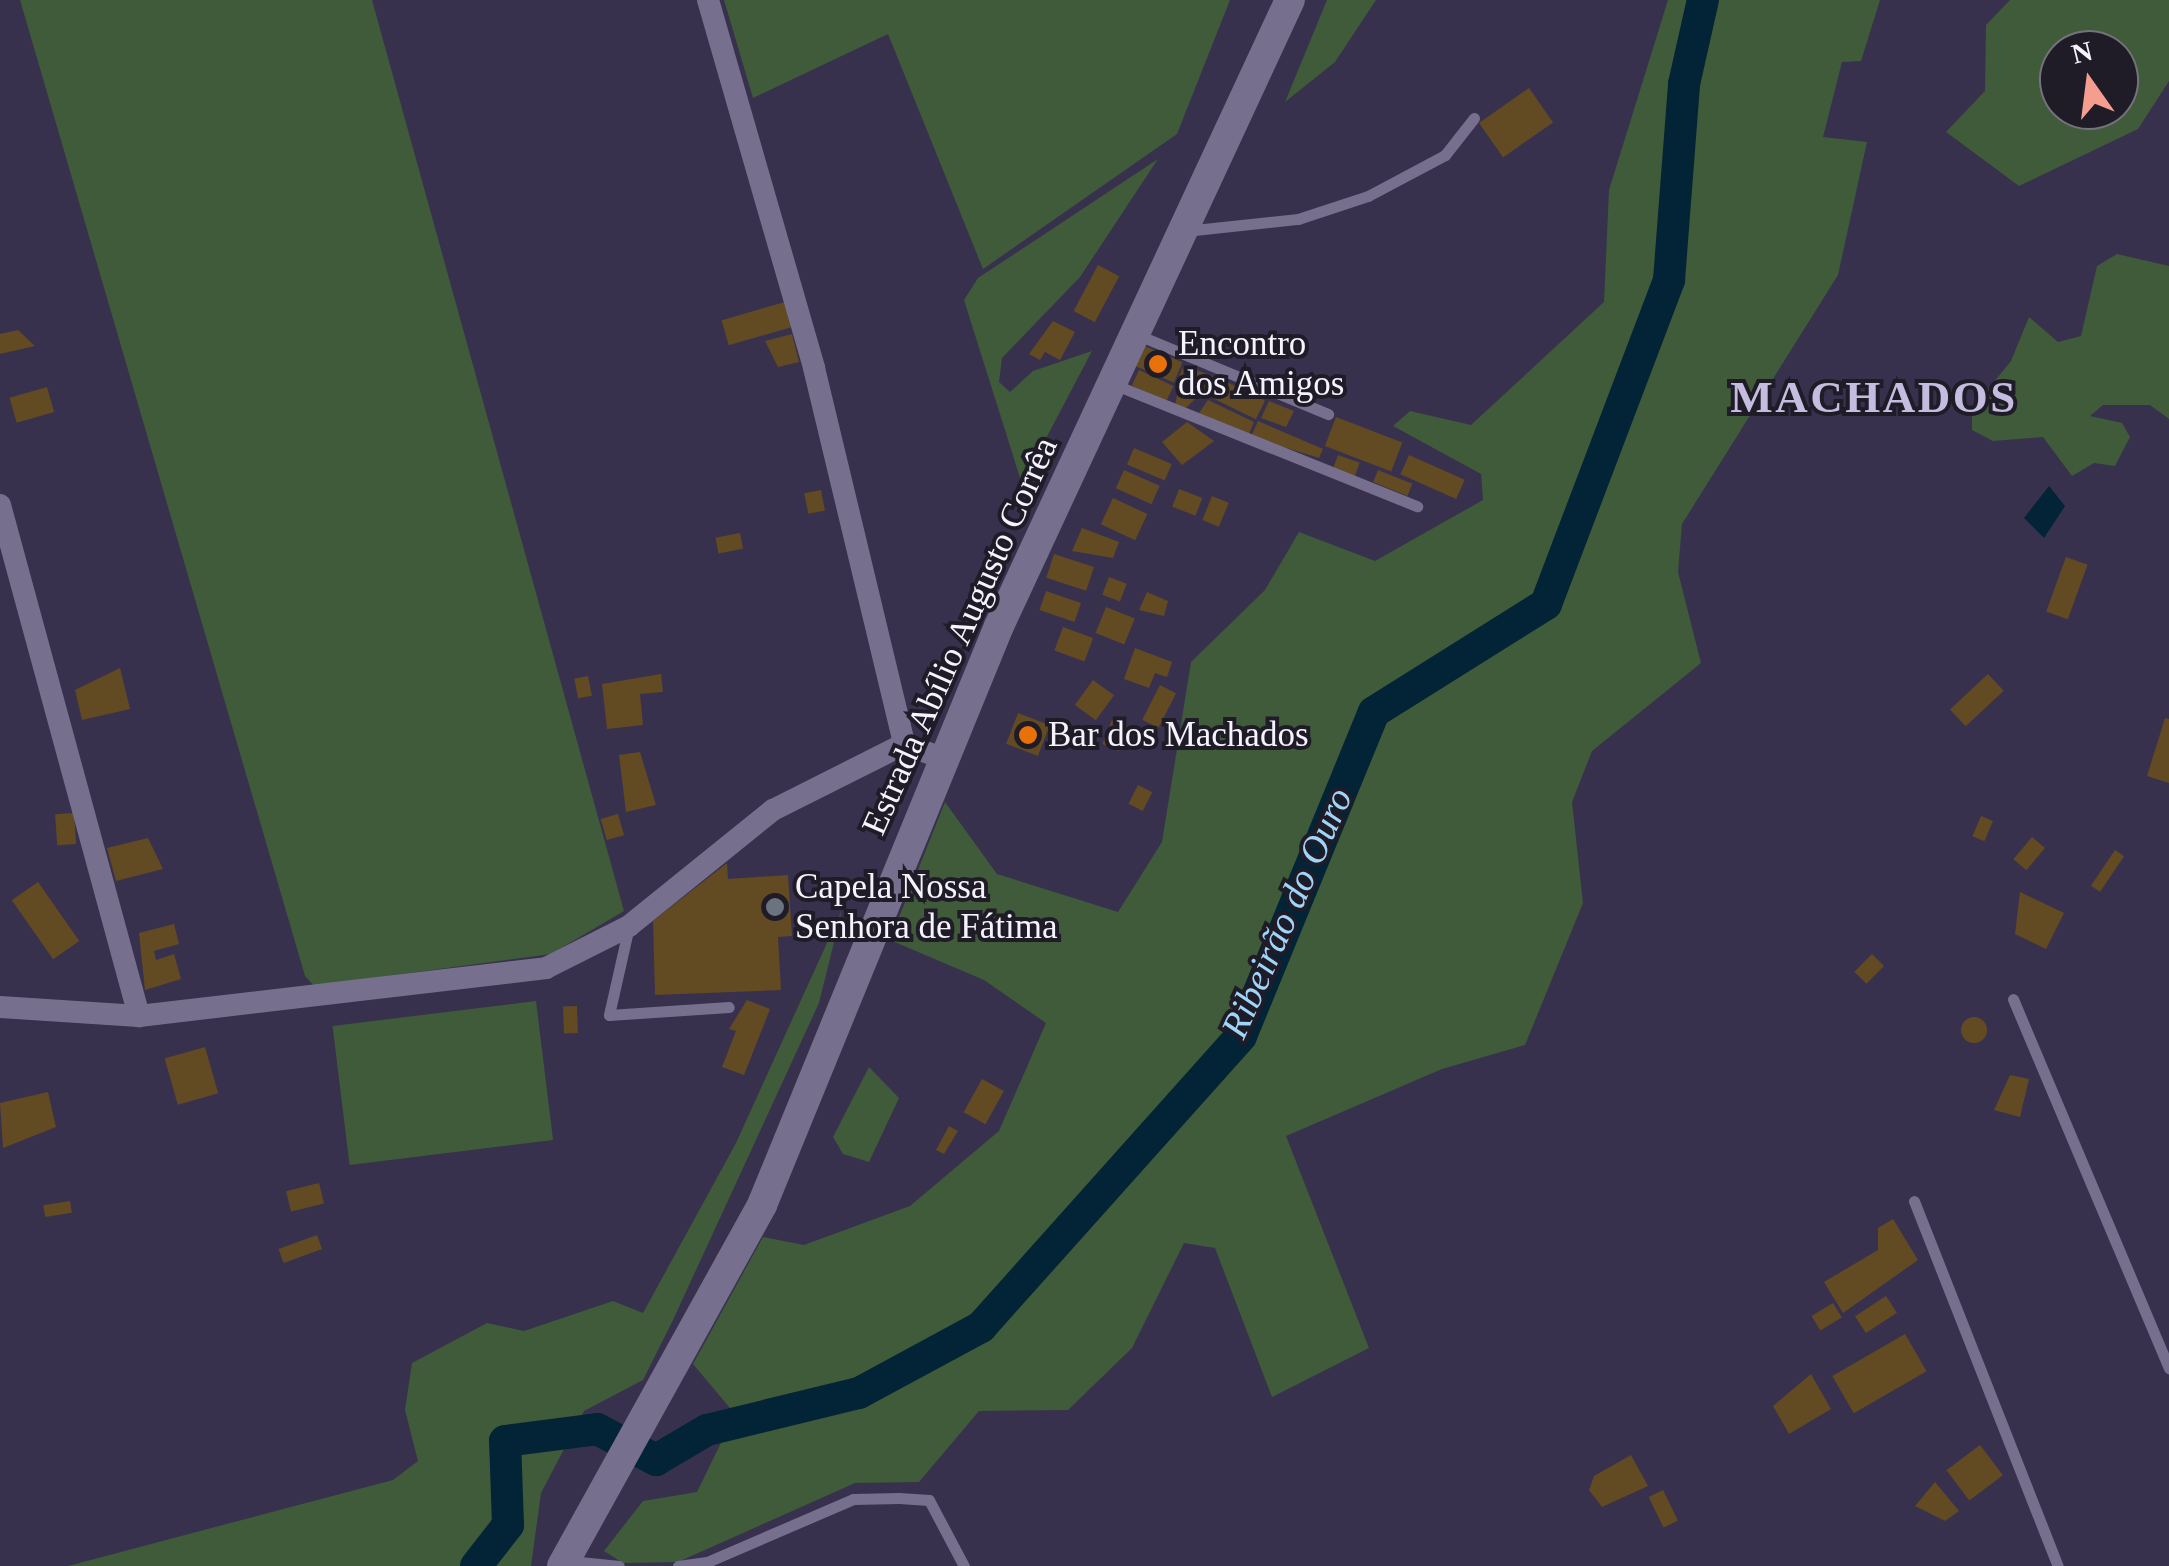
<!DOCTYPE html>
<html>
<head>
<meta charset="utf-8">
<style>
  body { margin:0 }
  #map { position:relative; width:2169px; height:1566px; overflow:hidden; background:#38314d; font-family:"Times New Roman",serif }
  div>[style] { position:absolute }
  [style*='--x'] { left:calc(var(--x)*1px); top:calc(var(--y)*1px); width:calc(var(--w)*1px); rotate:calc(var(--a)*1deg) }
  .green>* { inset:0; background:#3f5b3a; transform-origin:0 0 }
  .water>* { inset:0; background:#032436 }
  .river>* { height:32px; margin:-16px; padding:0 16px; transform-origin:16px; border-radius:16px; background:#032436 }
  .building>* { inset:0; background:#624a23; transform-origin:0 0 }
  .round { border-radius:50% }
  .service>* { height:11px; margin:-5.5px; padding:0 5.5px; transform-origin:5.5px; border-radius:5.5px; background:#766f8e }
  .minor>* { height:22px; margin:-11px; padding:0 11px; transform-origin:11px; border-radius:11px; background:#766f8e }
  .secondary>* { height:30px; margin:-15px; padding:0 15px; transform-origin:15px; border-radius:15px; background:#766f8e }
  .dots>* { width:28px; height:28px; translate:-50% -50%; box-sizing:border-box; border:5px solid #1f1c28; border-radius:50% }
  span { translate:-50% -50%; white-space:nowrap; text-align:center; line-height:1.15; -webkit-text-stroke:8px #1f1c28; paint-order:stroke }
  .poi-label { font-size:35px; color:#f5f3fe }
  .left { translate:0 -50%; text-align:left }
  .street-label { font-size:35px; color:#f5f3fe }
  .water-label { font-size:38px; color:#9ed5f8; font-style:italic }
  .district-label { font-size:45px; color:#c5bddf; font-weight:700; letter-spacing:2.5px }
  .north { position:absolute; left:2039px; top:30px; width:100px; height:100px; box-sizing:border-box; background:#1f1c28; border:2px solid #75727e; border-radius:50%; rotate:346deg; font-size:28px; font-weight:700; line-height:40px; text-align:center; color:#f5f3fe }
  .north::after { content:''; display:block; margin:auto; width:35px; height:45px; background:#f59d8e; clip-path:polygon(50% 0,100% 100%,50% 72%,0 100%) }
</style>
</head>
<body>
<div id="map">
  <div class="green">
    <i style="clip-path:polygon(20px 0,372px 0,624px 911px,551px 954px,314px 986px,305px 976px)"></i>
    <i style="clip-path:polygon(724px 0,1230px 0,1177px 134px,983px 269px,888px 34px,753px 98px)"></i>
    <i style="clip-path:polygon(1327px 0,1376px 0,1335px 62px,1285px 102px)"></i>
    <i style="clip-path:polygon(1668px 0,1880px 0,1861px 61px,1842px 62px,1823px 137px,1867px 142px,1838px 275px,1682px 524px,1678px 572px,1701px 663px,1592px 751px,1572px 802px,1583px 903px,1525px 1045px,1442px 1069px,1286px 1136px,1369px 1348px,1272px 1397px,1215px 1248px,1184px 1243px,1132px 1348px,1068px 1410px,979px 1411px,919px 1482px,855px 1483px,678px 1562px,623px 1563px,604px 1551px,643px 1501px,697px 1492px,735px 1414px,693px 1364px,763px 1237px,804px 1245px,910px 1206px,999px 1131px,1046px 1023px,984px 980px,890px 940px,945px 802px,997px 874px,1118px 912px,1162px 842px,1191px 662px,1265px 590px,1299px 532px,1375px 561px,1483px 500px,1481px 474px,1393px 426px,1410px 411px,1471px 425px,1604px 302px,1609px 190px)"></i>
    <i style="clip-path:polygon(evenodd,2010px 0,2169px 0,2169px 81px,2138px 129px,2019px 186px,1946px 132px,1985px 91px,1986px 25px,2010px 0,2059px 50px,2119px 50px,2119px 110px,2059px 110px,2059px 50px)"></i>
    <i style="clip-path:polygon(1158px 159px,1080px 277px,1002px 358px,999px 382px,1010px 392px,1033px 371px,1092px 351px,1022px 484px,964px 300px,978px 278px)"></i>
    <i style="clip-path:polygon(2117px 254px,2169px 266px,2169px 419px,2150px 405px,2103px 405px,2090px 416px,2122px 423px,2130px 437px,2115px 466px,2094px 463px,2072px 476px,2043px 437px,1993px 441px,1972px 430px,1972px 409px,2011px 361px,2029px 317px,2058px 342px,2081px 336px,2097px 266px)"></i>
    <i style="clip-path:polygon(842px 910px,819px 1003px,673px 1320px,643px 1380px,584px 1411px,541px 1493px,531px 1566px,68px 1566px,393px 1480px,418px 1461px,405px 1410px,412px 1363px,487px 1323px,524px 1331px,613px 1301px,643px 1313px,736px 1143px)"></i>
    <i style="left:536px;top:1001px;width:140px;height:205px;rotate:83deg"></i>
    <i style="clip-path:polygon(869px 1067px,899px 1098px,869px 1162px,843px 1154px,833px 1137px)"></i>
  </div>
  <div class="water">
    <i style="clip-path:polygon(2049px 486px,2065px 506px,2044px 538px,2024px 518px)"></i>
  </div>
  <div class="river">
    <i style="--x:476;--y:1566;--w:52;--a:-52"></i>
    <i style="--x:508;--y:1525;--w:84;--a:-92"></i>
    <i style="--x:505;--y:1441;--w:93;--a:-7.4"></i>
    <i style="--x:597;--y:1429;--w:67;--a:27.7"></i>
    <i style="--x:656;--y:1460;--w:59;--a:-30.5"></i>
    <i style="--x:707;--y:1430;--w:156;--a:-13.7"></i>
    <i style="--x:859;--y:1393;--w:139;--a:-28.4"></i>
    <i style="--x:981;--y:1327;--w:390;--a:-48.2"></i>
    <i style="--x:1241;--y:1036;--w:350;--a:-67.7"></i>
    <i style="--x:1374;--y:712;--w:203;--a:-32.1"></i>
    <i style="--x:1546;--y:604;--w:347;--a:-69.2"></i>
    <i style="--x:1669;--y:280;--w:197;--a:-85.6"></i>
    <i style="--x:1684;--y:84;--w:86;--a:-77.3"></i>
  </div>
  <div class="building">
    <i style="left:1529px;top:88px;width:42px;height:61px;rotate:55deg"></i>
    <i style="left:1098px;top:265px;width:24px;height:52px;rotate:28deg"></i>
    <i style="left:785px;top:302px;width:26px;height:66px;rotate:74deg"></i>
    <i style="clip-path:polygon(1053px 321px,1075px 332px,1060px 360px,1045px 352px,1040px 360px,1029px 354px)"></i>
    <i style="clip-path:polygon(18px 330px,35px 346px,0 354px,0 334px)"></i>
    <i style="clip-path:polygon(792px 334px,799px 362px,778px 367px,765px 341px)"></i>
    <i style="left:1142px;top:345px;width:44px;height:22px;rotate:23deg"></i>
    <i style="clip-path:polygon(1184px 365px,1217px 378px,1210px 398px,1177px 382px)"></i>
    <i style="left:1139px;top:370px;width:38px;height:17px;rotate:25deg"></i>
    <i style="left:1221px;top:379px;width:49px;height:21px;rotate:26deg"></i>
    <i style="clip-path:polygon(1179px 386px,1198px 396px,1185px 409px,1175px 405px)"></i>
    <i style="left:47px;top:387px;width:26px;height:39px;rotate:74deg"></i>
    <i style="clip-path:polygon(1208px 400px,1254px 422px,1248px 436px,1197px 416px)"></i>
    <i style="clip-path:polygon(1269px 401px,1294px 411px,1286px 427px,1261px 418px)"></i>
    <i style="left:1336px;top:417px;width:71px;height:31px;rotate:21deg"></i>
    <i style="clip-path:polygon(1258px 421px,1323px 449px,1319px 458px,1251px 437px)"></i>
    <i style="clip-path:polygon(1187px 422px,1214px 441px,1182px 465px,1162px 442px)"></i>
    <i style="left:1134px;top:448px;width:41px;height:18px;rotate:23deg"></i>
    <i style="left:1338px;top:455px;width:23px;height:16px;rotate:20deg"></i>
    <i style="left:1409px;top:455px;width:61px;height:21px;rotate:24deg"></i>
    <i style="left:1124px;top:470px;width:39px;height:20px;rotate:24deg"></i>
    <i style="left:1378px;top:470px;width:37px;height:13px;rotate:22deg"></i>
    <i style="left:1179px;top:489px;width:25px;height:19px;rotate:21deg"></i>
    <i style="left:821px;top:490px;width:21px;height:17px;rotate:79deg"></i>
    <i style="left:1212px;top:496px;width:18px;height:26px;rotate:22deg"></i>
    <i style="left:1113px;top:498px;width:38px;height:29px;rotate:25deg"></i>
    <i style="clip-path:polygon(1082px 528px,1119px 542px,1113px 558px,1072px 551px)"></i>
    <i style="left:740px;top:533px;width:16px;height:25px;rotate:79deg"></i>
    <i style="left:1054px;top:554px;width:42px;height:25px;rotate:18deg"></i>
    <i style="left:2066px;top:557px;width:23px;height:58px;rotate:20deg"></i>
    <i style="left:1109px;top:577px;width:19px;height:19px;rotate:21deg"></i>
    <i style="left:1046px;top:591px;width:37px;height:20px;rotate:19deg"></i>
    <i style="clip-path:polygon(1147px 592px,1168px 601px,1164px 616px,1139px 610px)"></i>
    <i style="left:1106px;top:607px;width:31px;height:28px;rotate:22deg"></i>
    <i style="left:1063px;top:627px;width:32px;height:25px;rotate:20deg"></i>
    <i style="clip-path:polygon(1135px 648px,1172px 662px,1167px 677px,1155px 673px,1149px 688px,1124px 679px)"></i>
    <i style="clip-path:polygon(120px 668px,130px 709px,82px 720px,75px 690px)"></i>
    <i style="clip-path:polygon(661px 674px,663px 692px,640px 694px,643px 725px,607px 729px,602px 684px)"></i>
    <i style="left:1988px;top:674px;width:23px;height:52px;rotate:47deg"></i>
    <i style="left:588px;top:676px;width:20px;height:14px;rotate:79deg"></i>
    <i style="left:1093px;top:680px;width:26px;height:31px;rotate:36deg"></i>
    <i style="left:1160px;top:685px;width:18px;height:39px;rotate:27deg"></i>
    <i style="left:1018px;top:713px;width:34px;height:33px;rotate:21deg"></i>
    <i style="clip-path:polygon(2165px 718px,2169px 719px,2169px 783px,2147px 776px)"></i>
    <i style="left:1112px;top:720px;width:18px;height:26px;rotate:22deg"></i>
    <i style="clip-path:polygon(640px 752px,656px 805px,626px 812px,619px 755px)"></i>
    <i style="left:1138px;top:785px;width:16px;height:21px;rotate:27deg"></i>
    <i style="left:74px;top:813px;width:31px;height:19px;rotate:86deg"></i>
    <i style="left:618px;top:814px;width:22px;height:18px;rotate:74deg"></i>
    <i style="left:1981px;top:816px;width:13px;height:22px;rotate:23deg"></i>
    <i style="left:2032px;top:837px;width:17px;height:29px;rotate:40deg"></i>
    <i style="clip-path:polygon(148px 838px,163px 869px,116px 881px,107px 848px)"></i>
    <i style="left:2115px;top:850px;width:11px;height:43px;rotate:34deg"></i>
    <i style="clip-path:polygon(727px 863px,728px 879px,788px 875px,792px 936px,778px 937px,781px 990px,655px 995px,653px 921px)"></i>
    <i style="left:38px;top:882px;width:72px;height:32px;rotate:55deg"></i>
    <i style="clip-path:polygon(2020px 892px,2064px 913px,2046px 949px,2015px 934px)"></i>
    <i style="clip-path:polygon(174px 924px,179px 944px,154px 951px,156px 960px,174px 954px,181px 979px,145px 990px,139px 933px)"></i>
    <i style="left:1872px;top:954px;width:17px;height:25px;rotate:45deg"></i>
    <i style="clip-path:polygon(747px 1000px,770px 1009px,744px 1075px,722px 1067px,736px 1031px,729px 1029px)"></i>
    <i style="left:577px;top:1006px;width:27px;height:14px;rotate:88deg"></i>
    <i class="round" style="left:1961px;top:1017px;width:26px;height:26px"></i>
    <i style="left:205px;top:1047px;width:48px;height:42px;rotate:74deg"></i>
    <i style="clip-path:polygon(2010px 1075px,2029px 1079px,2020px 1117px,1994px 1110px)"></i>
    <i style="left:982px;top:1079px;width:25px;height:38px;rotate:29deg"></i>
    <i style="clip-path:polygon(48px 1092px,56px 1127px,3px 1148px,0 1103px)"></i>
    <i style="clip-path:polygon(949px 1126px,958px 1131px,944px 1154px,936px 1150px)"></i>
    <i style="left:319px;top:1183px;width:21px;height:34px;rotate:76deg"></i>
    <i style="left:70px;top:1201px;width:12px;height:27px;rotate:81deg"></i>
    <i style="clip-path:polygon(1893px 1219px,1918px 1260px,1843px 1313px,1824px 1282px,1878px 1250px,1878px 1228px)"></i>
    <i style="left:317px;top:1235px;width:15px;height:41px;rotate:70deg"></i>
    <i style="left:1886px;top:1296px;width:20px;height:37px;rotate:57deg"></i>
    <i style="left:1833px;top:1303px;width:17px;height:25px;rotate:59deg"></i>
    <i style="left:1905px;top:1334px;width:43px;height:84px;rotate:60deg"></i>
    <i style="clip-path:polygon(1811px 1374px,1831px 1409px,1789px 1434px,1773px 1406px)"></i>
    <i style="left:1980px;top:1445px;width:38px;height:42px;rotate:53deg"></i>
    <i style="clip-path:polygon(1631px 1455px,1648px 1486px,1602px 1507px,1589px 1490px,1594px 1476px)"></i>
    <i style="clip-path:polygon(1935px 1482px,1959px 1511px,1945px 1521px,1915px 1506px)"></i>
    <i style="left:1663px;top:1490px;width:34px;height:16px;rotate:64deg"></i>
  </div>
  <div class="service">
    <i style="--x:1185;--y:231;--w:114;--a:-6.1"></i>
    <i style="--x:1298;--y:219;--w:74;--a:-18.2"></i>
    <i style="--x:1368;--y:196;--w:87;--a:-28"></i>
    <i style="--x:1445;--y:155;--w:47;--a:-51.9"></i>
    <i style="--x:1138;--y:335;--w:206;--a:22.6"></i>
    <i style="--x:1113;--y:384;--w:328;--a:21.9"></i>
    <i style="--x:629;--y:926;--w:91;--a:102.7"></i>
    <i style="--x:609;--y:1015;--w:120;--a:-3.8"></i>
    <i style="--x:2013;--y:999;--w:401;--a:67.1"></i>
    <i style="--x:1914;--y:1201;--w:392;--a:68.5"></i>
    <i style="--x:570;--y:1561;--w:49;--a:5.8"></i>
    <i style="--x:678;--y:1566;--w:29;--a:-8"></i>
    <i style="--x:707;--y:1562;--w:159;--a:-23.3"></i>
    <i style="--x:853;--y:1499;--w:46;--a:-1.2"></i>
    <i style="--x:899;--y:1498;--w:30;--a:4"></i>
    <i style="--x:929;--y:1500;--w:75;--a:62.1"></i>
  </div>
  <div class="minor">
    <i style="--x:708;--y:0;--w:383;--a:73.9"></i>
    <i style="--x:814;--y:368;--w:387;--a:76.5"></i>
    <i style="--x:0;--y:505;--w:530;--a:74.78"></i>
    <i style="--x:0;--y:1007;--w:139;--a:3.7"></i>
    <i style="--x:139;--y:1016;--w:410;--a:-6.7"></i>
    <i style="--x:546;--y:968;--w:93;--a:-26.8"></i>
    <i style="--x:629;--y:926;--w:185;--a:-38.9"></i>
    <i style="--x:773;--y:810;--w:147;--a:-26.7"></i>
    <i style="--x:904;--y:744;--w:40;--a:20.2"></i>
  </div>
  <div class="secondary">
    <i style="--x:562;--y:1566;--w:413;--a:-61"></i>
    <i style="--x:762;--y:1205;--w:626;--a:-67.74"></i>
    <i style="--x:999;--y:626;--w:690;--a:-65.07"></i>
  </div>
  <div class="dots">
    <i style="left:1158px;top:364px;background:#e8710a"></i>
    <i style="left:1028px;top:735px;background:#e8710a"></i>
    <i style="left:775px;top:907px;background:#6b7280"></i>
  </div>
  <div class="poi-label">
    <span class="left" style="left:1178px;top:364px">Encontro<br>dos Amigos</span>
    <span class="left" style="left:1048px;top:735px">Bar dos Machados</span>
    <span class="left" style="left:795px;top:907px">Capela Nossa<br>Senhora de Fátima</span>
  </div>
  <div class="street-label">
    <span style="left:960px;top:636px;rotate:-66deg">Estrada Abílio Augusto Corrêa</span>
  </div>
  <div class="water-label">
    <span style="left:1287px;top:913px;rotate:-66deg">Ribeirão do Ouro</span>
  </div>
  <div class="district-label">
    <span style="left:1874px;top:398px">MACHADOS</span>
  </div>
  <div class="north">N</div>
</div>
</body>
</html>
